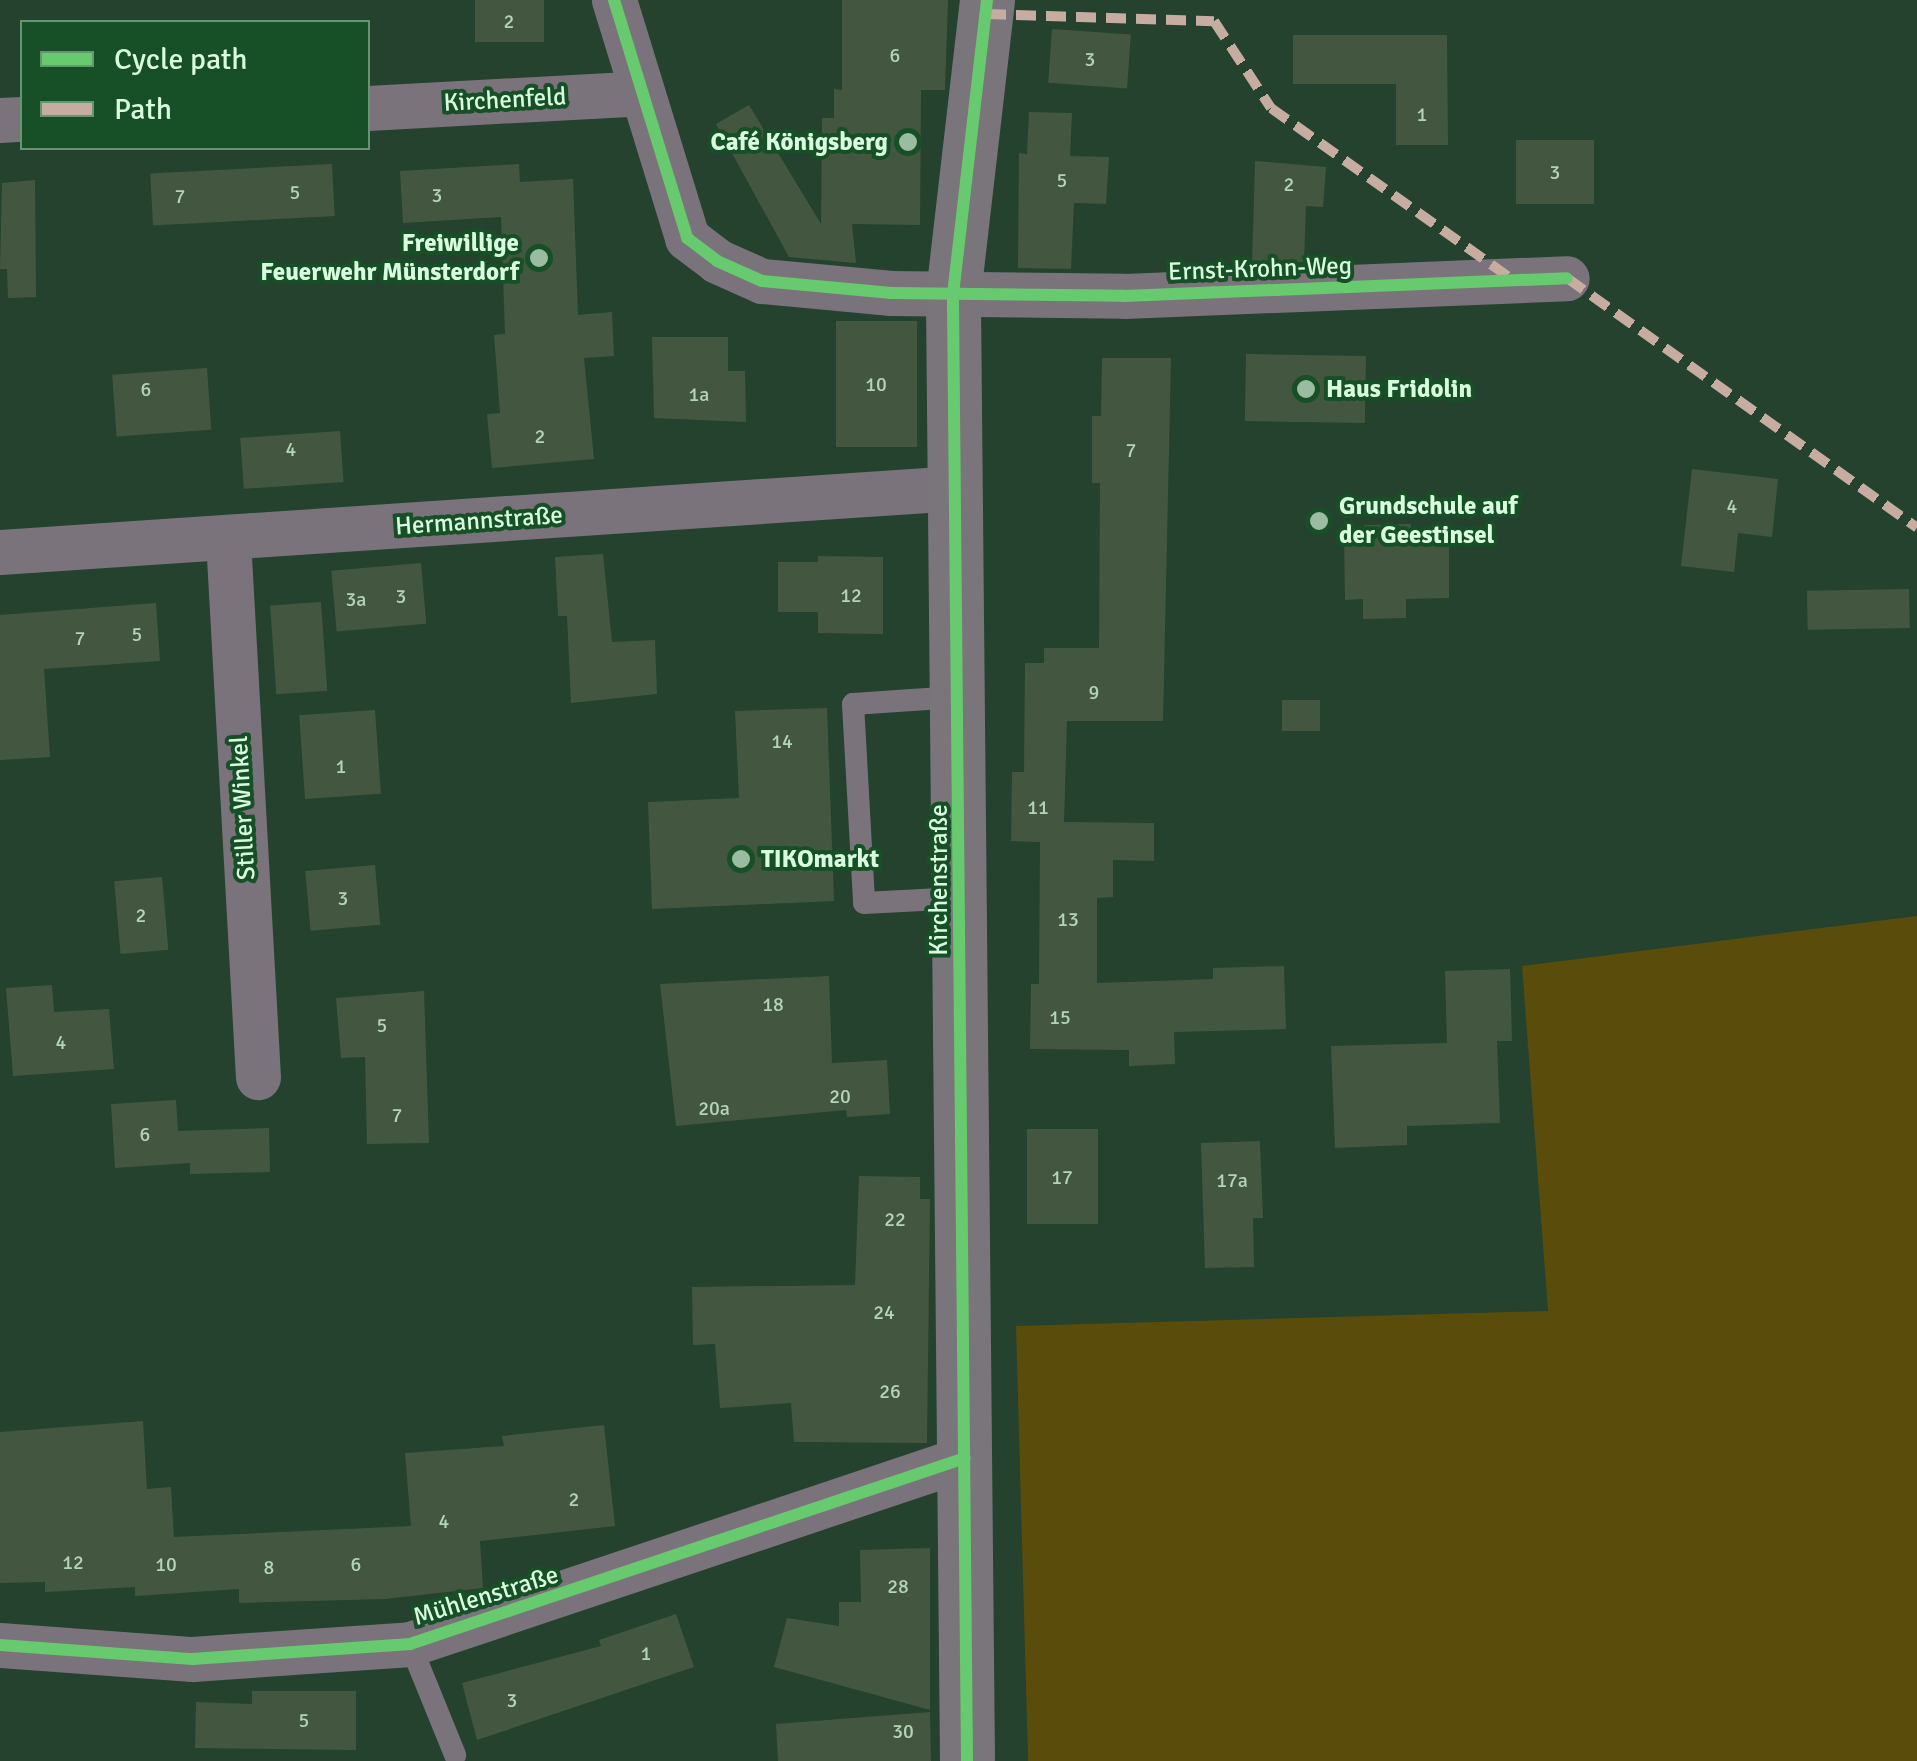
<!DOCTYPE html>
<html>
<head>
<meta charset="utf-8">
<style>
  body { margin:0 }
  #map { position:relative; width:1917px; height:1761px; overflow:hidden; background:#24422d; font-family:Signika,sans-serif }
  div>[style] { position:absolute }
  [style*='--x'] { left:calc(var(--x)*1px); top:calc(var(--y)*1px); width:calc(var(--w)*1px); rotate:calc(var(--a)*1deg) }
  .green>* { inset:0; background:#5a4c0b }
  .building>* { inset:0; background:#435740; transform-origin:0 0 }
  .lane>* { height:22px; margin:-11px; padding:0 11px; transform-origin:11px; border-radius:11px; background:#7b737b }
  .street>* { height:45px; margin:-22.5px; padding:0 22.5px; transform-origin:22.5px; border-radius:22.5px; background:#7b737b }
  .secondary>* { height:55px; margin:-27.5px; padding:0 27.5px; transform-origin:27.5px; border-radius:27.5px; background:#79757b }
  .quiet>* { height:10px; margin-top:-5px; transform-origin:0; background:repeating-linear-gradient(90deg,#c7aca2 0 20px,transparent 0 30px) }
  .cycleway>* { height:12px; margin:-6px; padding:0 6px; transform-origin:6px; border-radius:6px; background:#67ca6e }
  .dots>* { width:28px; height:28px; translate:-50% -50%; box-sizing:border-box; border:5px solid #174f27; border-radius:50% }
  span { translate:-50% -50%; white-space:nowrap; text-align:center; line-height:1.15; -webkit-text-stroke:8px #174f27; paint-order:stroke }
  .number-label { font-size:20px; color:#b4d4b7 }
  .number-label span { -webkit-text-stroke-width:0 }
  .street-label { font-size:25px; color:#d9fddf }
  .poi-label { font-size:25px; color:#d9fddf; font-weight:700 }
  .right { translate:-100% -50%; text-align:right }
  .left { translate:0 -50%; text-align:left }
  .legend { position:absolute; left:20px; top:20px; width:350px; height:130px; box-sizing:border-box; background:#174f27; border:2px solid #659571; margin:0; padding:12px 18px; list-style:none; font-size:30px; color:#d9fddf }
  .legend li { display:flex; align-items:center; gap:20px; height:50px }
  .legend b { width:50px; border:2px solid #659571 }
</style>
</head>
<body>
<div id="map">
  <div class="green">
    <i style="clip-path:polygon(1917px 916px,1917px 1761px,1028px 1761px,1016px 1326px,1548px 1311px,1522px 966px)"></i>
  </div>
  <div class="building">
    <i style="left:475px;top:0;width:69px;height:42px"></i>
    <i style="clip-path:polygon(842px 0,948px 0,945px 90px,921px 90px,920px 225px,852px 224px,856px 263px,789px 257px,716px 124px,749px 105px,821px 224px,822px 118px,834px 118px,834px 89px,842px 90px)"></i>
    <i style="left:1052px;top:29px;width:79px;height:54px;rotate:4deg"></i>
    <i style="clip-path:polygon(1293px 35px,1447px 35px,1448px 145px,1396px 145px,1396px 84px,1293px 84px)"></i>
    <i style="clip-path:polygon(1029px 112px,1072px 113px,1070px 156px,1109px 157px,1106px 204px,1074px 203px,1071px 269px,1018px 268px,1019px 153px,1027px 154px)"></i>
    <i style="left:1516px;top:140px;width:78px;height:64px"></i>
    <i style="clip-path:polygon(1255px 161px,1326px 167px,1323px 207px,1306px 206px,1304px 262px,1252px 265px)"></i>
    <i style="left:332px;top:164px;width:52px;height:182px;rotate:87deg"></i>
    <i style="clip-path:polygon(519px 164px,520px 182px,573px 179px,578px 315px,612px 312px,614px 356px,584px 358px,594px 459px,492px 468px,487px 414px,500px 413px,494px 335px,505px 334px,501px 217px,403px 223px,400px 171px)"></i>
    <i style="clip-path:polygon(35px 180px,36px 297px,8px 298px,7px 269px,0 269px,2px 183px)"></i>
    <i style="left:836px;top:321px;width:81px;height:126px"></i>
    <i style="clip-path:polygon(652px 337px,728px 337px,728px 371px,745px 371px,746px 422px,654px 418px)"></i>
    <i style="left:1246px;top:354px;width:120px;height:67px;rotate:1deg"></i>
    <i style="clip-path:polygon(1102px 358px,1171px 358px,1163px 721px,1067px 721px,1064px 822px,1154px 823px,1154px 861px,1113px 860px,1113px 897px,1097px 898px,1097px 983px,1213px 979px,1213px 968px,1284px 966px,1286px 1029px,1174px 1032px,1175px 1064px,1129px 1066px,1129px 1050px,1030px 1049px,1031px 984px,1039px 984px,1040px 842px,1011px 841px,1012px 772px,1024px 772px,1025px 663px,1044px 663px,1044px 648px,1099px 648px,1100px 483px,1092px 483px,1092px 416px,1101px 416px)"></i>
    <i style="left:207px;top:368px;width:62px;height:95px;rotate:86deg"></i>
    <i style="left:340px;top:431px;width:51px;height:100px;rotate:86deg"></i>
    <i style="clip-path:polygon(1692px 469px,1778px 479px,1772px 537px,1738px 533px,1734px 572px,1681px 566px)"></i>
    <i style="clip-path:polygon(1411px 524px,1411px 537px,1449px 537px,1449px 598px,1406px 599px,1406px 618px,1363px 619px,1363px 599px,1345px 600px,1344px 538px,1364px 538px,1364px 525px)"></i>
    <i style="clip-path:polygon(603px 554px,612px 642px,655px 640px,657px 694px,571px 703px,567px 616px,558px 616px,555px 557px)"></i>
    <i style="clip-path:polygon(818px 556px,883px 557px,883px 634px,818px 633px,818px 612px,778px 612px,778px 562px,818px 562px)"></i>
    <i style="left:421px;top:563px;width:61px;height:90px;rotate:85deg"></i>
    <i style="left:1909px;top:589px;width:39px;height:102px;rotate:89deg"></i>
    <i style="left:321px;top:602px;width:89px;height:51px;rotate:86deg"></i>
    <i style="clip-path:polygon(156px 603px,160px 661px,44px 669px,50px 757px,0 760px,0 615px)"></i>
    <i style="left:1282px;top:700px;width:38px;height:31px"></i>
    <i style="clip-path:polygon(827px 708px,834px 901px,652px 909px,648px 802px,739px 798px,735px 711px)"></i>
    <i style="left:375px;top:710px;width:84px;height:76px;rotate:86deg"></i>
    <i style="left:375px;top:865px;width:60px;height:70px;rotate:85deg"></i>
    <i style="left:162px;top:877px;width:73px;height:48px;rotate:85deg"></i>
    <i style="clip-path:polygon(1510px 969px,1512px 1041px,1497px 1041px,1500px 1123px,1407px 1126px,1407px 1145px,1335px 1148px,1331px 1046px,1447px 1043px,1445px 971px)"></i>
    <i style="clip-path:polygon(829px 976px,832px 1063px,887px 1060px,890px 1114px,847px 1117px,846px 1110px,676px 1126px,660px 984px)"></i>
    <i style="clip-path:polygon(52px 985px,54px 1012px,109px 1009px,114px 1069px,13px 1076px,6px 988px)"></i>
    <i style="clip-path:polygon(424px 991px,429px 1143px,367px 1144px,365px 1057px,341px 1058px,336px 998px)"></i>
    <i style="clip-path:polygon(176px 1100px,178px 1131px,269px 1128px,270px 1172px,190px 1174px,190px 1163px,115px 1168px,111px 1104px)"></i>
    <i style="left:1027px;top:1129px;width:71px;height:95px"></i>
    <i style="clip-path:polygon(1260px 1141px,1263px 1218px,1253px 1218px,1254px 1267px,1205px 1268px,1201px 1143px)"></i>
    <i style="clip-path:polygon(859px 1176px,920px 1177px,920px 1199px,930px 1199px,927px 1443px,794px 1442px,791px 1403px,720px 1408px,715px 1344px,693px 1345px,692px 1287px,855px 1285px)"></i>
    <i style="clip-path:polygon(143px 1421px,147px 1489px,171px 1487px,174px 1537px,411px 1526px,405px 1453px,504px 1446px,502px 1436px,604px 1425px,615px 1526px,480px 1541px,483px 1588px,385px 1599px,239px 1603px,239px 1589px,135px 1596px,135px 1587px,45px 1592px,45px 1582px,0 1583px,0 1432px)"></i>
    <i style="clip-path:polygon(930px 1548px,930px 1710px,774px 1667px,787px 1618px,839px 1626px,839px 1602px,861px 1602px,860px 1550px)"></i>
    <i style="clip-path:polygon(676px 1614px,694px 1667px,477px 1740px,462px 1683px,601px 1646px,599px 1640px)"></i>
    <i style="clip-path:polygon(252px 1691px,356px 1691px,356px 1750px,195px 1748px,196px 1702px,252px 1704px)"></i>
    <i style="clip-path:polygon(930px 1712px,931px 1761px,778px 1761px,776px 1724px)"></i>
  </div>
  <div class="lane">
    <i style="--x:956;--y:697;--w:103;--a:176.1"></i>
    <i style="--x:853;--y:704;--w:199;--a:86.8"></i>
    <i style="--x:864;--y:903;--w:96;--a:-3"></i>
    <i style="--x:410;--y:1644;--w:120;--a:67.9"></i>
  </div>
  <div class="street">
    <i style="--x:614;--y:0;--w:249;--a:72.9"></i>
    <i style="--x:687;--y:238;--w:38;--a:37"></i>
    <i style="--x:717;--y:261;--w:49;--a:24"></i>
    <i style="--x:762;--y:281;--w:130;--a:5.3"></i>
    <i style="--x:891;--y:293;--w:233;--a:0.7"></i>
    <i style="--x:1124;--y:296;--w:443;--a:-2.3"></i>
    <i style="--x:368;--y:108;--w:274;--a:-3.1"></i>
    <i style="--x:0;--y:120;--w:22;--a:-3"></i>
    <i style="--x:228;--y:539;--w:539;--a:86.81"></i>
    <i style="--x:0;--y:552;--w:959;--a:-3.83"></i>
    <i style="--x:0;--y:1645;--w:193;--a:4.2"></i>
    <i style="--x:192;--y:1659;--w:219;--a:-3.9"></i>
    <i style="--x:410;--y:1644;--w:585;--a:-18.53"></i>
  </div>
  <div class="secondary">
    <i style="--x:967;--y:1761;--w:1467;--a:-90.55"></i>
    <i style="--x:953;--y:294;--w:296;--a:-83.4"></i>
  </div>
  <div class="quiet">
    <i style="--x:986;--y:14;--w:228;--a:1.8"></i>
    <i style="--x:1214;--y:21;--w:104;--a:56.8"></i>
    <i style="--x:1271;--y:108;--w:293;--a:35.4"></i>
    <i style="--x:1567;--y:278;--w:430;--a:35.5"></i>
  </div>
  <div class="cycleway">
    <i style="--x:614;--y:0;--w:249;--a:72.9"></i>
    <i style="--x:687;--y:238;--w:38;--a:37"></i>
    <i style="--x:717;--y:261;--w:49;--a:24"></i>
    <i style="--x:762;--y:281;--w:130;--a:5.3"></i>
    <i style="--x:891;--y:293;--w:233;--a:0.7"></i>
    <i style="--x:1124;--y:296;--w:443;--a:-2.3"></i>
    <i style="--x:0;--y:1645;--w:193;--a:4.2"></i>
    <i style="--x:192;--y:1659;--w:219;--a:-3.9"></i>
    <i style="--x:410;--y:1644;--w:585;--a:-18.53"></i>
    <i style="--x:967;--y:1761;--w:1467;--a:-90.55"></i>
    <i style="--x:953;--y:294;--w:296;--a:-83.4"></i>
  </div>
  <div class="dots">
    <i style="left:908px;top:142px;background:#9abca1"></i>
    <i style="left:539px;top:258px;background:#9abca1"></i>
    <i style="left:1306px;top:389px;background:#9abca1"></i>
    <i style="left:1319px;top:521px;background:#9abca1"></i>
    <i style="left:741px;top:859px;background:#9abca1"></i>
  </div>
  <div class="number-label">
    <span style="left:509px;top:21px">2</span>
    <span style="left:895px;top:55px">6</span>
    <span style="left:1090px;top:59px">3</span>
    <span style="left:1422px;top:114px">1</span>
    <span style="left:1555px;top:172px">3</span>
    <span style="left:1062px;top:180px">5</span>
    <span style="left:1289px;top:184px">2</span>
    <span style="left:295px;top:192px">5</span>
    <span style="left:437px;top:195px">3</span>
    <span style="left:180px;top:196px">7</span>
    <span style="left:876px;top:384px">10</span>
    <span style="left:146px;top:389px">6</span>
    <span style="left:699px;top:394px">1a</span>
    <span style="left:540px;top:436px">2</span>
    <span style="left:291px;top:449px">4</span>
    <span style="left:1131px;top:450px">7</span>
    <span style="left:1732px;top:506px">4</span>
    <span style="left:851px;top:595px">12</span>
    <span style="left:401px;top:596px">3</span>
    <span style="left:356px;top:599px">3a</span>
    <span style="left:137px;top:634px">5</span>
    <span style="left:80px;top:638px">7</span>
    <span style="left:1094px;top:692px">9</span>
    <span style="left:782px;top:741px">14</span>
    <span style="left:341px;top:766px">1</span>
    <span style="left:1038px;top:807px">11</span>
    <span style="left:343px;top:898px">3</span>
    <span style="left:141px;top:915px">2</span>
    <span style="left:1068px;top:919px">13</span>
    <span style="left:773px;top:1004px">18</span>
    <span style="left:1060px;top:1017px">15</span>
    <span style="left:382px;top:1025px">5</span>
    <span style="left:61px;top:1042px">4</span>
    <span style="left:840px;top:1096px">20</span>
    <span style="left:714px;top:1108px">20a</span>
    <span style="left:397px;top:1115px">7</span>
    <span style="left:145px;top:1134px">6</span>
    <span style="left:1062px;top:1177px">17</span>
    <span style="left:1232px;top:1180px">17a</span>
    <span style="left:895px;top:1219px">22</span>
    <span style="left:884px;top:1312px">24</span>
    <span style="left:890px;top:1391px">26</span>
    <span style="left:574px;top:1499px">2</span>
    <span style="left:444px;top:1521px">4</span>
    <span style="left:73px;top:1562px">12</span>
    <span style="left:166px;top:1564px">10</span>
    <span style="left:356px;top:1564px">6</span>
    <span style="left:269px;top:1567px">8</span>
    <span style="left:898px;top:1586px">28</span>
    <span style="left:646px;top:1653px">1</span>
    <span style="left:512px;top:1700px">3</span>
    <span style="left:304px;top:1720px">5</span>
    <span style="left:903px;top:1731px">30</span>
  </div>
  <div class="street-label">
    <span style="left:505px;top:100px;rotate:-3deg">Kirchenfeld</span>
    <span style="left:1260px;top:269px;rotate:-2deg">Ernst-Krohn-Weg</span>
    <span style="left:479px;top:521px;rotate:-4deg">Hermannstraße</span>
    <span style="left:243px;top:808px;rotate:-93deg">Stiller Winkel</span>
    <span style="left:939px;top:880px;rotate:-90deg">Kirchenstraße</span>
    <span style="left:486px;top:1596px;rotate:-17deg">Mühlenstraße</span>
  </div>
  <div class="poi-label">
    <span class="right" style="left:888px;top:142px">Café Königsberg</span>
    <span class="right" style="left:519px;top:258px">Freiwillige<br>Feuerwehr Münsterdorf</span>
    <span class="left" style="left:1326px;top:389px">Haus Fridolin</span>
    <span class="left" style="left:1339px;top:521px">Grundschule auf<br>der Geestinsel</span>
    <span class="left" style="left:761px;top:859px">TIKOmarkt</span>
  </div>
  <ul class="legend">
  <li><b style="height:12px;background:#67ca6e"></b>Cycle path</li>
  <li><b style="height:12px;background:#c7aca2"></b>Path</li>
  </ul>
</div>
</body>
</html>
